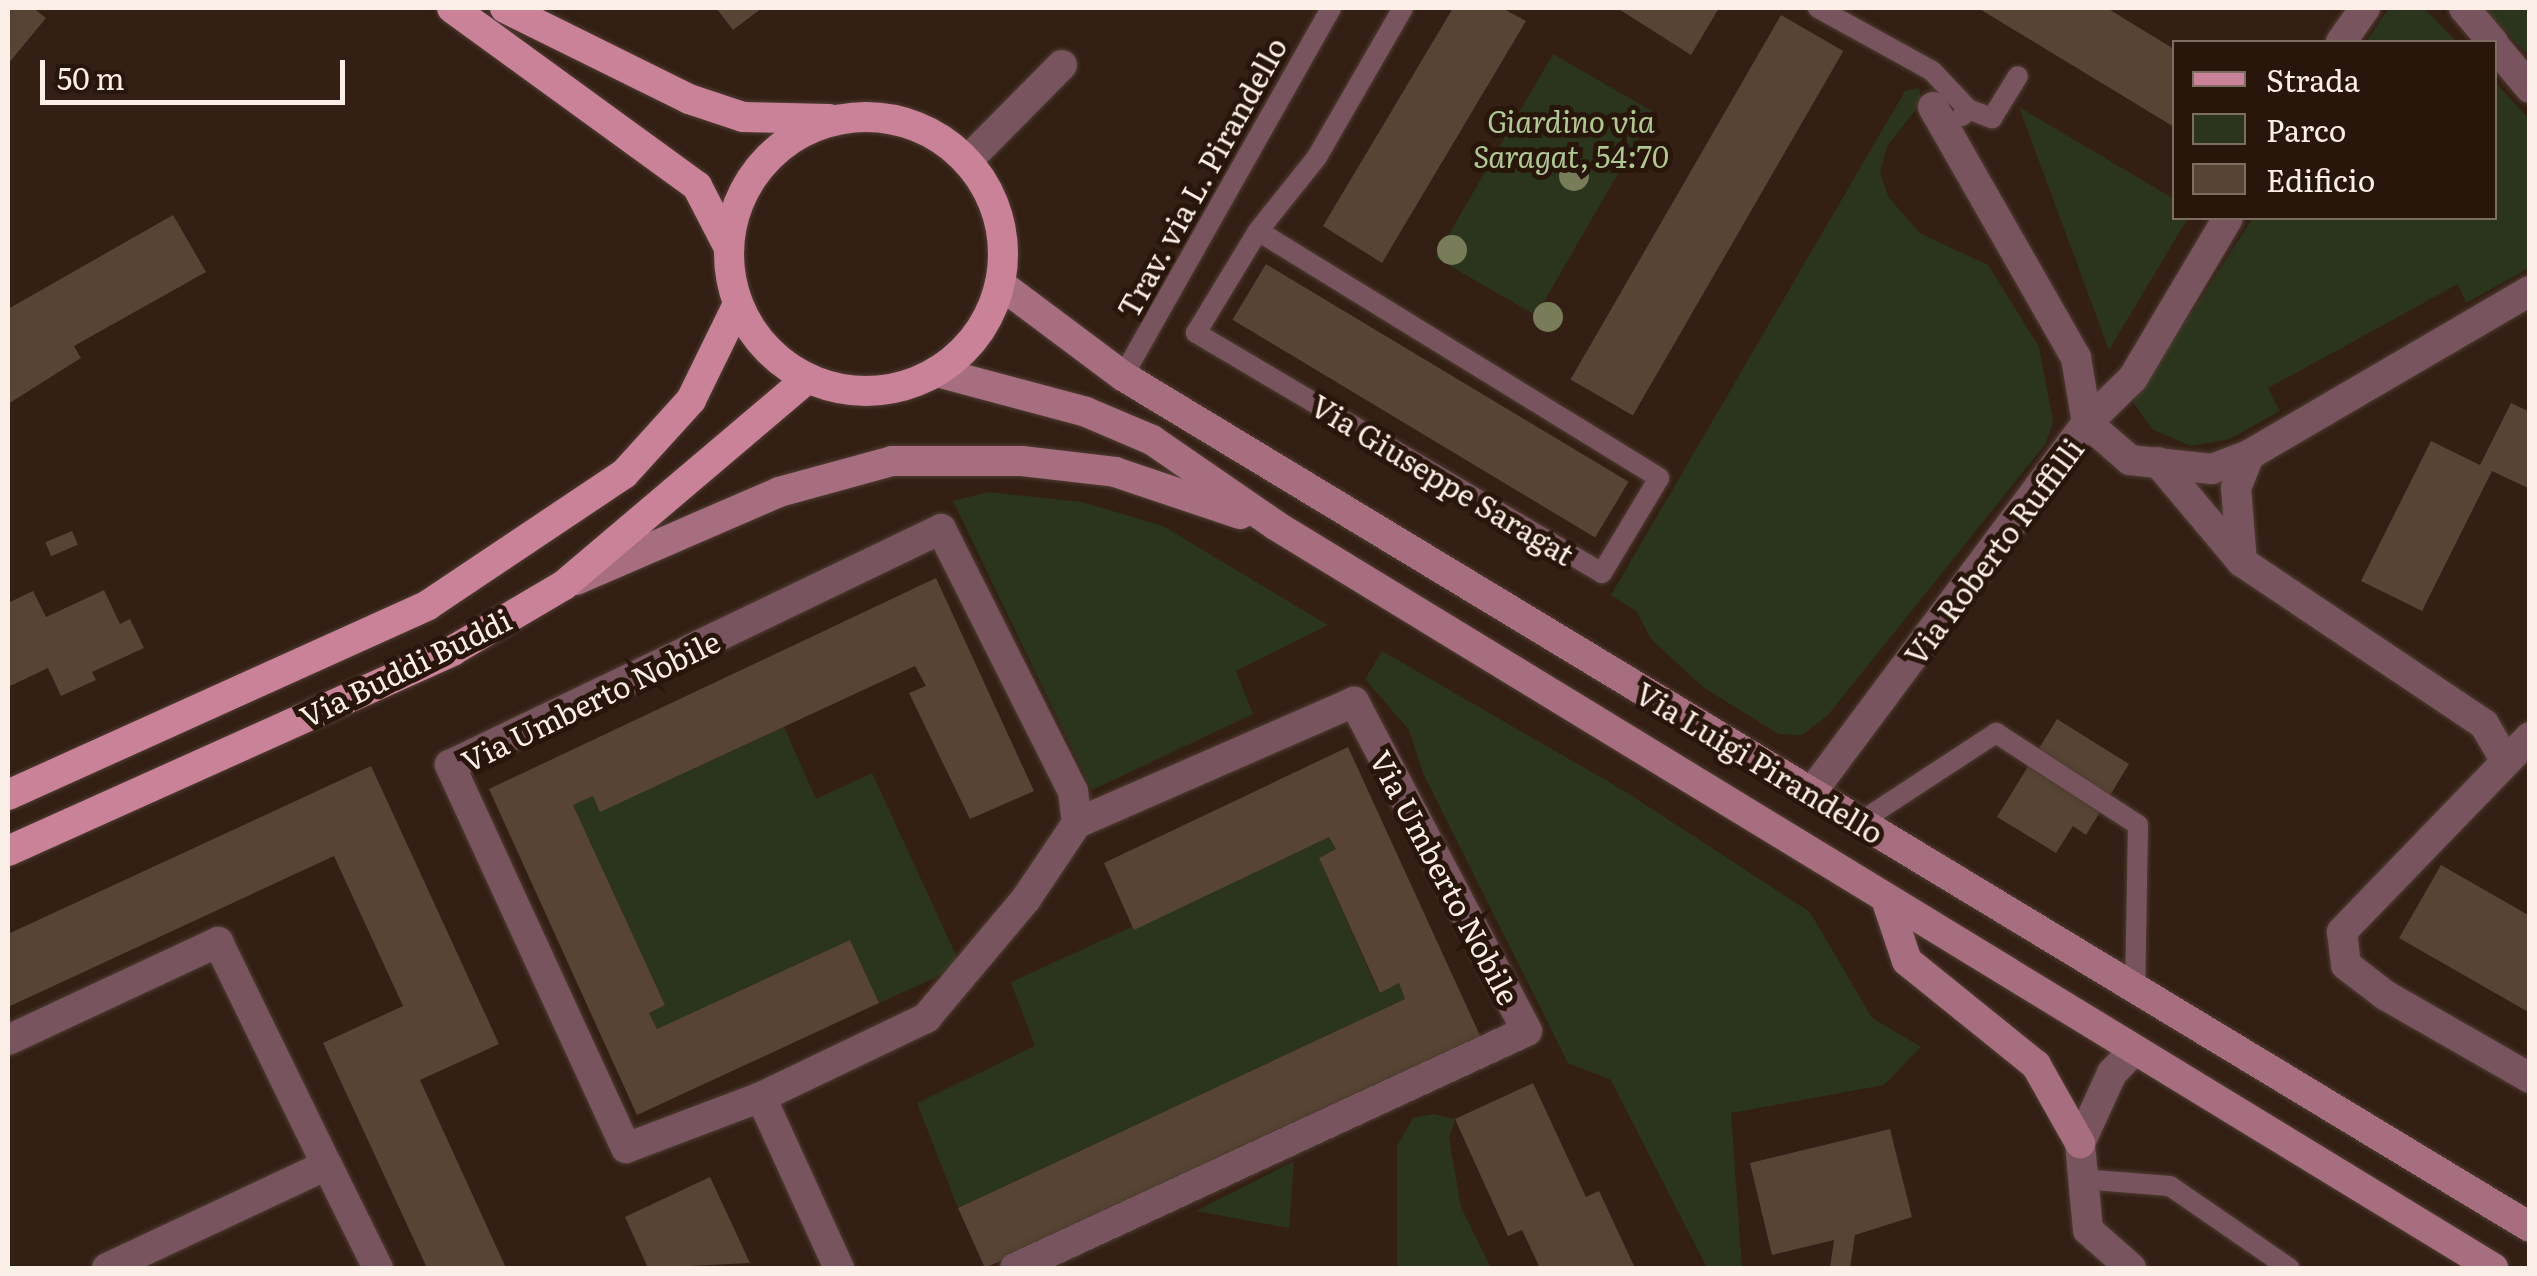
<!DOCTYPE html>
<html>
<head>
<meta charset="utf-8">
<style>
  body { margin:0 }
  #map { position:relative; width:2537px; height:1276px; overflow:hidden; background:#331f14; font-family:Literata,serif }
  div>[style] { position:absolute }
  [style*='--x'] { left:calc(var(--x)*1px); top:calc(var(--y)*1px); width:calc(var(--w)*1px); rotate:calc(var(--a)*1deg) }
  .green>* { inset:0; background:#2b351d; transform-origin:0 0 }
  .building>* { inset:0; background:#574434; transform-origin:0 0 }
  .roads { filter:drop-shadow(0 0 2px #4f3c32) drop-shadow(0 0 2px #4f3c32) }
  .lane>* { height:20px; margin:-10px; padding:0 10px; transform-origin:10px; border-radius:10px; background:#78545e }
  .street>* { height:30px; margin:-15px; padding:0 15px; transform-origin:15px; border-radius:15px; background:#78545e }
  .secondary>* { height:30px; margin:-15px; padding:0 15px; transform-origin:15px; border-radius:15px; background:#a66e7f }
  .primary>* { height:30px; margin:-15px; padding:0 15px; transform-origin:15px; border-radius:15px; background:#ca8298 }
  .primary>.ring { margin:-15px; padding:0; box-sizing:content-box; background:none; border:30px solid #ca8298; border-radius:50% }
  .trees>* { width:30px; height:30px; margin:-15px; border-radius:50%; background:#787c59 }
  span { translate:-50% -50%; white-space:nowrap; text-align:center; line-height:1.15; -webkit-text-stroke:10px #28160b; paint-order:stroke }
  .park-label { font-size:30px; color:#b0c891; font-style:italic }
  .street-label { font-size:30px; color:#fcefe7 }
  .frame { position:absolute; inset:0; border:10px solid #fcefe7; pointer-events:none }
  .legend { position:absolute; left:2172px; top:40px; width:325px; height:180px; box-sizing:border-box; background:#28160b; border:2px solid #7d6d63; margin:0; padding:12px 18px; list-style:none; font-size:30px; color:#fcefe7 }
  .legend li { display:flex; align-items:center; gap:20px; height:50px }
  .legend b { width:50px; border:2px solid #7d6d63 }
  .scale { position:absolute; left:40px; top:60px; width:305px; height:45px; box-sizing:border-box; border:5px solid #fcefe7; border-top:0; padding-left:12px; font-size:30px; line-height:35px; white-space:nowrap; color:#fcefe7; -webkit-text-stroke:8px #28160b; paint-order:stroke }
</style>
</head>
<body>
<div id="map">
  <div class="green">
    <i style="clip-path:polygon(2389px 8px,2424px 8px,2457px 42px,2366px 42px)"></i>
    <i style="clip-path:polygon(2484px 8px,2529px 8px,2529px 56px)"></i>
    <i style="left:1553px;top:54px;width:116px;height:235px;rotate:30deg"></i>
    <i style="clip-path:polygon(2495px 82px,2529px 119px,2529px 268px,2466px 303px,2458px 284px,2268px 388px,2280px 411px,2230px 439px,2191px 446px,2152px 429px,2133px 402px,2253px 218px,2494px 218px)"></i>
    <i style="clip-path:polygon(1919px 88px,1922px 102px,1887px 146px,1880px 173px,1889px 198px,1921px 234px,1988px 265px,2039px 347px,2053px 421px,2046px 443px,1828px 715px,1802px 735px,1779px 734px,1704px 688px,1651px 639px,1637px 612px,1611px 595px,1905px 91px)"></i>
    <i style="clip-path:polygon(2019px 107px,2174px 199px,2174px 218px,2188px 218px,2109px 350px)"></i>
    <i style="clip-path:polygon(988px 492px,1082px 502px,1163px 526px,1328px 625px,1236px 671px,1253px 714px,1092px 790px,953px 501px)"></i>
    <i style="clip-path:polygon(1382px 651px,1626px 792px,1810px 912px,1872px 1018px,1921px 1047px,1884px 1085px,1731px 1113px,1742px 1268px,1707px 1268px,1611px 1080px,1568px 1063px,1423px 773px,1409px 730px,1365px 679px)"></i>
    <i style="clip-path:polygon(784px 727px,816px 799px,872px 773px,961px 966px,879px 1003px,850px 940px,657px 1029px,649px 1013px,665px 1005px,573px 805px,593px 796px,601px 811px)"></i>
    <i style="clip-path:polygon(1329px 837px,1336px 849px,1319px 858px,1379px 993px,1399px 983px,1405px 999px,958px 1208px,917px 1103px,1035px 1046px,1011px 982px)"></i>
    <i style="clip-path:polygon(1433px 1114px,1455px 1119px,1449px 1137px,1461px 1207px,1491px 1268px,1397px 1268px,1397px 1146px,1413px 1118px)"></i>
    <i style="clip-path:polygon(1294px 1161px,1289px 1228px,1196px 1211px)"></i>
  </div>
  <div class="building">
    <i style="clip-path:polygon(8px 8px,33px 8px,46px 18px,8px 64px)"></i>
    <i style="clip-path:polygon(716px 8px,762px 8px,733px 30px)"></i>
    <i style="clip-path:polygon(1453px 8px,1502px 8px,1526px 21px,1382px 263px,1323px 226px)"></i>
    <i style="clip-path:polygon(1617px 8px,1719px 8px,1691px 55px)"></i>
    <i style="clip-path:polygon(1978px 8px,2107px 8px,2174px 49px,2174px 127px)"></i>
    <i style="left:1781px;top:15px;width:72px;height:421px;rotate:30deg"></i>
    <i style="clip-path:polygon(173px 215px,206px 272px,74px 346px,81px 358px,8px 404px,8px 309px)"></i>
    <i style="left:1266px;top:264px;width:423px;height:65px;rotate:31deg"></i>
    <i style="clip-path:polygon(2511px 403px,2530px 412px,2530px 489px,2492px 471px,2422px 611px,2361px 581px,2431px 441px,2480px 465px)"></i>
    <i style="left:72px;top:531px;width:15px;height:29px;rotate:67deg"></i>
    <i style="clip-path:polygon(936px 578px,1034px 791px,970px 819px,909px 693px,926px 686px,915px 666px,600px 812px,593px 796px,573px 805px,665px 1005px,649px 1013px,657px 1029px,850px 940px,879px 1003px,637px 1115px,489px 789px)"></i>
    <i style="clip-path:polygon(104px 590px,120px 624px,130px 619px,144px 648px,92px 672px,96px 680px,61px 696px,48px 668px,8px 687px,8px 603px,33px 591px,46px 617px)"></i>
    <i style="clip-path:polygon(2057px 719px,2129px 764px,2086px 835px,2073px 826px,2056px 853px,1997px 817px)"></i>
    <i style="clip-path:polygon(1348px 747px,1483px 1042px,985px 1268px,958px 1208px,1405px 999px,1399px 983px,1380px 993px,1319px 858px,1336px 849px,1329px 837px,1134px 930px,1104px 863px)"></i>
    <i style="clip-path:polygon(371px 766px,499px 1044px,420px 1080px,506px 1268px,427px 1268px,323px 1043px,403px 1006px,334px 856px,8px 1007px,8px 934px)"></i>
    <i style="clip-path:polygon(2441px 865px,2530px 916px,2530px 1013px,2399px 938px)"></i>
    <i style="clip-path:polygon(1533px 1083px,1586px 1197px,1599px 1191px,1635px 1268px,1540px 1268px,1522px 1230px,1508px 1236px,1455px 1119px)"></i>
    <i style="clip-path:polygon(1890px 1129px,1912px 1217px,1855px 1235px,1850px 1268px,1830px 1268px,1834px 1240px,1772px 1255px,1750px 1163px)"></i>
    <i style="clip-path:polygon(710px 1177px,750px 1263px,648px 1268px,625px 1217px)"></i>
  </div>
  <div class="roads">
    <div class="lane">
      <i style="--x:1818;--y:8;--w:130;--a:28.9"></i>
      <i style="--x:1932;--y:71;--w:52;--a:46.5"></i>
      <i style="--x:1962;--y:116;--w:9;--a:-49"></i>
      <i style="--x:1968;--y:109;--w:26;--a:21"></i>
      <i style="--x:1992;--y:118;--w:49;--a:-58.2"></i>
      <i style="--x:1258;--y:231;--w:471;--a:31.6"></i>
      <i style="--x:1659;--y:478;--w:111;--a:121"></i>
      <i style="--x:1602;--y:573;--w:472;--a:-149.4"></i>
      <i style="--x:1196;--y:333;--w:119;--a:-58.7"></i>
      <i style="--x:1258;--y:231;--w:95;--a:-51.4"></i>
      <i style="--x:1317;--y:157;--w:172;--a:-60"></i>
      <i style="--x:1123;--y:376;--w:423;--a:-60.5"></i>
      <i style="--x:1860;--y:822;--w:163;--a:-33.2"></i>
      <i style="--x:1996;--y:733;--w:169;--a:32.9"></i>
      <i style="--x:2138;--y:825;--w:164;--a:91"></i>
      <i style="--x:2081;--y:1179;--w:89;--a:4.5"></i>
      <i style="--x:2170;--y:1186;--w:145;--a:34.6"></i>
    </div>
    <div class="street">
      <i style="--x:2464;--y:8;--w:45;--a:49.5"></i>
      <i style="--x:2341;--y:42;--w:42;--a:-54.8"></i>
      <i style="--x:2494;--y:45;--w:56;--a:50.1"></i>
      <i style="--x:1933;--y:107;--w:289;--a:60.3"></i>
      <i style="--x:2076;--y:358;--w:66;--a:80.4"></i>
      <i style="--x:2087;--y:423;--w:64;--a:-44.4"></i>
      <i style="--x:2133;--y:378;--w:186;--a:-59.3"></i>
      <i style="--x:967;--y:161;--w:135;--a:-45.3"></i>
      <i style="--x:2158;--y:462;--w:131;--a:50"></i>
      <i style="--x:2242;--y:562;--w:291;--a:33.8"></i>
      <i style="--x:2484;--y:724;--w:42;--a:59.7"></i>
      <i style="--x:941;--y:529;--w:293;--a:63.3"></i>
      <i style="--x:1073;--y:791;--w:32;--a:83"></i>
      <i style="--x:1077;--y:823;--w:92;--a:123.9"></i>
      <i style="--x:1026;--y:899;--w:155;--a:130"></i>
      <i style="--x:926;--y:1018;--w:183;--a:154.4"></i>
      <i style="--x:761;--y:1097;--w:144;--a:159.3"></i>
      <i style="--x:626;--y:1148;--w:422;--a:-114.7"></i>
      <i style="--x:450;--y:765;--w:545;--a:-25.67"></i>
      <i style="--x:2242;--y:562;--w:74;--a:-94.6"></i>
      <i style="--x:2236;--y:488;--w:35;--a:-68"></i>
      <i style="--x:2530;--y:737;--w:271;--a:134"></i>
      <i style="--x:2342;--y:932;--w:33;--a:83"></i>
      <i style="--x:2346;--y:965;--w:49;--a:37.6"></i>
      <i style="--x:2385;--y:995;--w:167;--a:29.8"></i>
      <i style="--x:1811;--y:793;--w:462;--a:-53.3"></i>
      <i style="--x:2087;--y:423;--w:57;--a:40.7"></i>
      <i style="--x:2130;--y:460;--w:82;--a:6.3"></i>
      <i style="--x:2212;--y:469;--w:40;--a:-21"></i>
      <i style="--x:2249;--y:455;--w:325;--a:-30.3"></i>
      <i style="--x:8;--y:1040;--w:232;--a:-25"></i>
      <i style="--x:218;--y:942;--w:248;--a:64"></i>
      <i style="--x:761;--y:1097;--w:188;--a:65.5"></i>
      <i style="--x:107;--y:1268;--w:243;--a:-25.1"></i>
      <i style="--x:327;--y:1165;--w:115;--a:63.7"></i>
      <i style="--x:1015;--y:1268;--w:564;--a:-24.84"></i>
      <i style="--x:1527;--y:1031;--w:372;--a:-117.7"></i>
      <i style="--x:1354;--y:702;--w:302;--a:156.4"></i>
      <i style="--x:2131;--y:1268;--w:57;--a:-138.5"></i>
      <i style="--x:2088;--y:1230;--w:87;--a:-95.3"></i>
      <i style="--x:2080;--y:1143;--w:77;--a:-65.4"></i>
      <i style="--x:2112;--y:1073;--w:32;--a:-46"></i>
    </div>
    <div class="secondary">
      <i style="--x:1000;--y:284;--w:154;--a:36.8"></i>
      <i style="--x:1123;--y:376;--w:1644;--a:31.17"></i>
      <i style="--x:937;--y:372;--w:154;--a:15"></i>
      <i style="--x:1086;--y:412;--w:72;--a:23"></i>
      <i style="--x:1152;--y:440;--w:150;--a:34.6"></i>
      <i style="--x:1275;--y:525;--w:1427;--a:31.38"></i>
      <i style="--x:576;--y:580;--w:221;--a:-23.4"></i>
      <i style="--x:779;--y:492;--w:117;--a:-15.3"></i>
      <i style="--x:892;--y:461;--w:130;--a:0"></i>
      <i style="--x:1022;--y:461;--w:94;--a:6.7"></i>
      <i style="--x:1115;--y:472;--w:132;--a:18.6"></i>
      <i style="--x:1886;--y:899;--w:65;--a:71.3"></i>
      <i style="--x:1907;--y:961;--w:166;--a:38.9"></i>
      <i style="--x:2036;--y:1065;--w:90;--a:60.6"></i>
    </div>
    <div class="primary">
      <i style="--x:452;--y:8;--w:303;--a:36"></i>
      <i style="--x:697;--y:186;--w:70;--a:62.7"></i>
      <i style="--x:505;--y:8;--w:205;--a:26.3"></i>
      <i style="--x:689;--y:99;--w:57;--a:18.4"></i>
      <i style="--x:743;--y:117;--w:86;--a:1.3"></i>
      <i class="ring" style="left:729px;top:117px;width:244px;height:244px"></i>
      <i style="--x:8;--y:795;--w:461;--a:-24.3"></i>
      <i style="--x:428;--y:605;--w:236;--a:-33.8"></i>
      <i style="--x:624;--y:474;--w:100;--a:-47.8"></i>
      <i style="--x:691;--y:400;--w:107;--a:-63.9"></i>
      <i style="--x:8;--y:851;--w:487;--a:-24.2"></i>
      <i style="--x:452;--y:651;--w:130;--a:-30.5"></i>
      <i style="--x:564;--y:585;--w:319;--a:-40.3"></i>
    </div>
  </div>
  <div class="trees">
    <i style="left:1574px;top:176px"></i>
    <i style="left:1452px;top:250px"></i>
    <i style="left:1548px;top:317px"></i>
  </div>
  <div class="park-label">
    <span style="left:1571px;top:137px">Giardino via<br>Saragat, 54:70</span>
  </div>
  <div class="street-label">
    <span style="left:1201px;top:177px;rotate:-61deg">Trav. via L. Pirandello</span>
    <span style="left:1443px;top:479px;rotate:31deg">Via Giuseppe Saragat</span>
    <span style="left:1993px;top:551px;rotate:-53deg">Via Roberto Ruffilli</span>
    <span style="left:405px;top:667px;rotate:-26deg">Via Buddi Buddi</span>
    <span style="left:590px;top:700px;rotate:-26deg">Via Umberto Nobile</span>
    <span style="left:1760px;top:762px;rotate:31deg">Via Luigi Pirandello</span>
    <span style="left:1446px;top:877px;rotate:62deg">Via Umberto Nobile</span>
  </div>
  <div class="frame"></div>
  <ul class="legend">
  <li><b style="height:12px;background:#ca8298"></b>Strada</li>
  <li><b style="height:28px;background:#2b351d"></b>Parco</li>
  <li><b style="height:28px;background:#574434"></b>Edificio</li>
  </ul>
  <div class="scale">50 m</div>
</div>
</body>
</html>
